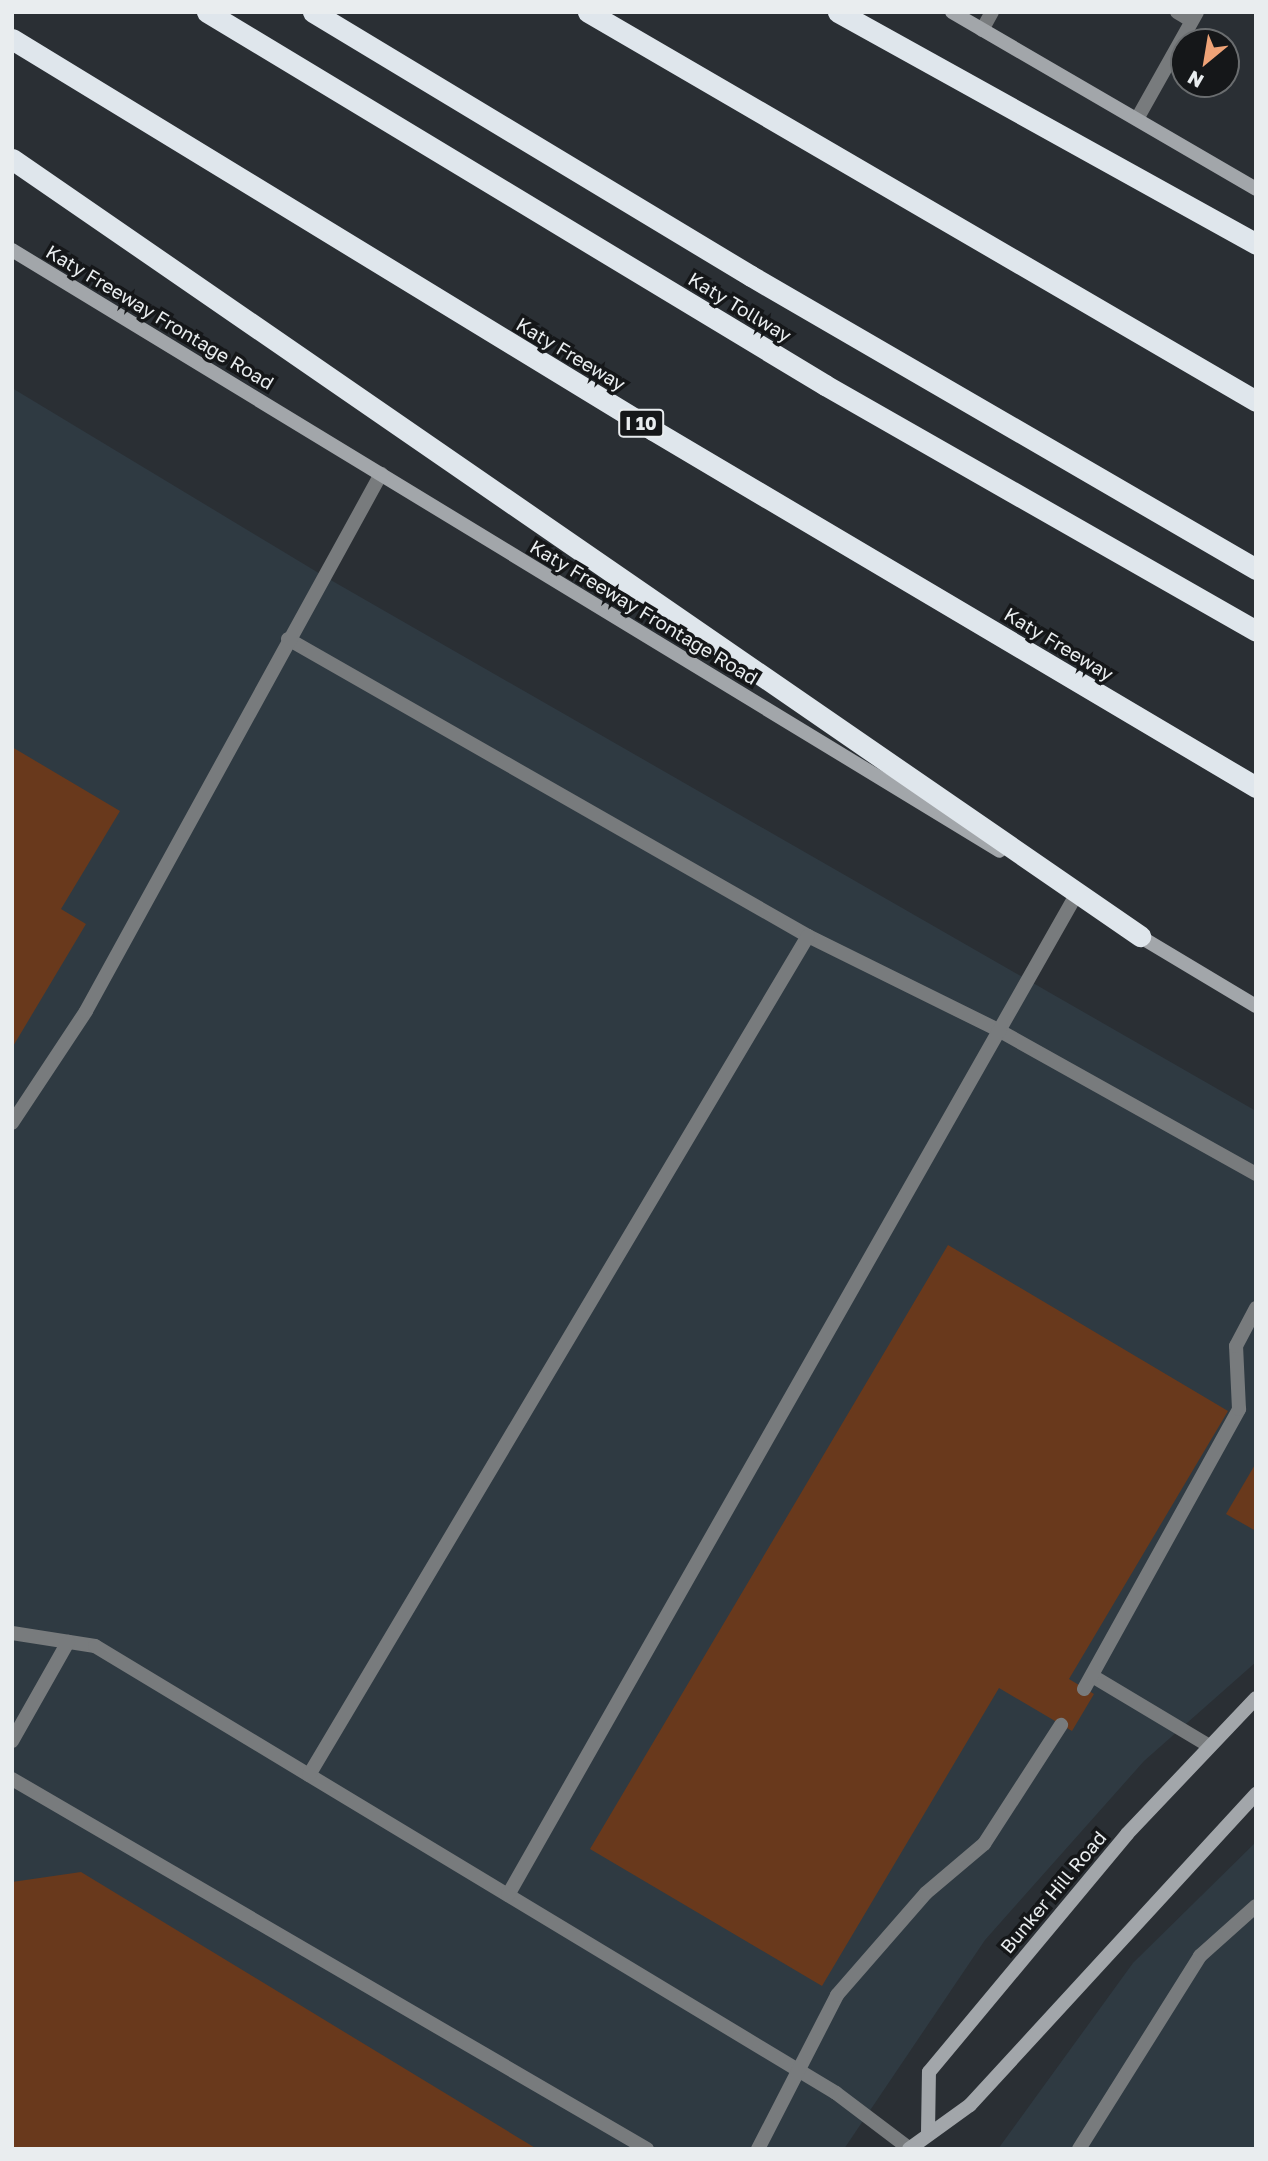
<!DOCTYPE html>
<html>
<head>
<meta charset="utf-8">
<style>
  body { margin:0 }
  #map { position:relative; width:1268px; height:2161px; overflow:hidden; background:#2a2f34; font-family:"Golos Text",sans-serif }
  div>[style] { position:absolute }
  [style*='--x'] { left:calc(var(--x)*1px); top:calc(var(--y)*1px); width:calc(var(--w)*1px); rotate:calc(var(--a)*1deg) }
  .built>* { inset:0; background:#2f3a42 }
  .building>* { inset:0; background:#69391c }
  .lane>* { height:14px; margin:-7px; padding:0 7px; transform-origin:7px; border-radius:7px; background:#787b7d }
  .secondary>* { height:14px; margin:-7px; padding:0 7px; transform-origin:7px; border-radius:7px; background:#a2a6aa }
  .highway>* { height:21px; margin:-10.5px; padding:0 10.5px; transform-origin:10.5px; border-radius:10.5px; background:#dfe6ec }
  span { translate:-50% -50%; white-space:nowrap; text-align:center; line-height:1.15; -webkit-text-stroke:7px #151719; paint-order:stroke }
  .shield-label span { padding:2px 5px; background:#151719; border:2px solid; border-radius:5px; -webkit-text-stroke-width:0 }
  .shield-label { font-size:18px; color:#e9edef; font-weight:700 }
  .street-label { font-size:19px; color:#e9edef }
  .frame { position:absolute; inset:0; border:14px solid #e9edef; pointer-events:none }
  .north { position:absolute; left:1170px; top:28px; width:70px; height:70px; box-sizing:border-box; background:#151719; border:2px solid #6a6d6f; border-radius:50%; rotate:210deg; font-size:19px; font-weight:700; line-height:28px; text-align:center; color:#e9edef }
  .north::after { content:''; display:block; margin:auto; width:24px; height:32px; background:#efa377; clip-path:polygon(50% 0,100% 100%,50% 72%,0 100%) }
</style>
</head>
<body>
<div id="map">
  <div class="built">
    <i style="clip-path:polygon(12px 388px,322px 575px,1256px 1111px,1256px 1662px,1144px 1761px,985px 1940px,844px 2149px,12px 2149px)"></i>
    <i style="clip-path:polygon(1256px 1842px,1256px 2149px,998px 2149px,1133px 1963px)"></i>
  </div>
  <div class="building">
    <i style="clip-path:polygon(12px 747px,120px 811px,61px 909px,86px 924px,12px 1048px)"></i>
    <i style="clip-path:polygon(948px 1245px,1228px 1411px,1069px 1679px,1094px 1694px,1072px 1731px,999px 1688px,822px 1986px,590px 1849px)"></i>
    <i style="clip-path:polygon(1256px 1463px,1256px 1531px,1226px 1514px)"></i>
    <i style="clip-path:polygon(81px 1872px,537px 2149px,12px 2149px,12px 1882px)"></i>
  </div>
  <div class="lane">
    <i style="--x:1177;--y:12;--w:17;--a:31"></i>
    <i style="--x:982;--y:30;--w:21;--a:-61"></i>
    <i style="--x:1137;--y:119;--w:123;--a:-60.7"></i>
    <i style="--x:288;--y:639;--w:599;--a:29.73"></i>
    <i style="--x:808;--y:936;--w:214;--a:26.3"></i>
    <i style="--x:1000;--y:1031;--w:293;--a:29.2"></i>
    <i style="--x:12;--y:1123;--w:134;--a:-56.5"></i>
    <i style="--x:86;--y:1011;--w:613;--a:-61.22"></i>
    <i style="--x:12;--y:1633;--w:84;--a:8.9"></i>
    <i style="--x:95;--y:1646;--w:865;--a:31.1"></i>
    <i style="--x:836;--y:2093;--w:93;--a:37.1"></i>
    <i style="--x:1094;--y:1677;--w:131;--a:30.9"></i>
    <i style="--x:1084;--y:1689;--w:320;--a:-61"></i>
    <i style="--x:1239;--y:1409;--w:63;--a:-92.7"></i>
    <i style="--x:1236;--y:1346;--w:43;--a:-62.2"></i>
    <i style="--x:12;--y:1741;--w:114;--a:-60.5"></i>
    <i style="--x:309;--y:1775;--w:976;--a:-59.26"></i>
    <i style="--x:12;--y:1779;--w:735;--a:30.23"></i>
    <i style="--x:508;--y:1895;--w:1148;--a:-60.4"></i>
    <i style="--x:758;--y:2149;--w:173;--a:-62.8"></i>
    <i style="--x:837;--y:1995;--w:135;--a:-48.9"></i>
    <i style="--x:926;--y:1893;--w:76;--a:-40.2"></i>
    <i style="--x:984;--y:1844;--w:142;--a:-57.1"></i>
    <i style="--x:1079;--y:2149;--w:228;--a:-57.9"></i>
    <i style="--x:1200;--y:1956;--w:75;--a:-41.8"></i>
  </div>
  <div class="secondary">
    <i style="--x:952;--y:12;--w:352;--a:30.2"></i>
    <i style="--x:12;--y:250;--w:1156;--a:31.31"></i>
    <i style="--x:1134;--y:933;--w:142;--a:30.9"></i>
    <i style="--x:928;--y:2133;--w:61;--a:-89.1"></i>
    <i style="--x:929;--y:2072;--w:310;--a:-50.2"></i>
    <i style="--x:1127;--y:1834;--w:187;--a:-46.5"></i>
    <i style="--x:909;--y:2149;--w:75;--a:-35.8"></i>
    <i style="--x:970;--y:2105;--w:423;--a:-47.4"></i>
  </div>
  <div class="highway">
    <i style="--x:207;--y:12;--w:722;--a:31.11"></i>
    <i style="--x:825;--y:385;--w:496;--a:29.7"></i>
    <i style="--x:313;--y:12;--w:511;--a:31.08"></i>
    <i style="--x:751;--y:276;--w:584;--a:30.12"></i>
    <i style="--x:588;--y:12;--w:773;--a:30.21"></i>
    <i style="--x:838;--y:12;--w:478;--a:29"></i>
    <i style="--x:12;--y:39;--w:751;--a:31.38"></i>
    <i style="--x:653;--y:430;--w:701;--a:30.63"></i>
    <i style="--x:12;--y:159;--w:1370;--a:34.56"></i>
  </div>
  <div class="shield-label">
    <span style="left:641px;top:423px">I 10</span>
  </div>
  <div class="street-label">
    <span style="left:740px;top:307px;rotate:31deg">Katy Tollway</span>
    <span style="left:160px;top:317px;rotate:31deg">Katy Freeway Frontage Road</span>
    <span style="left:571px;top:354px;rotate:31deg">Katy Freeway</span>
    <span style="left:644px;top:612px;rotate:31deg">Katy Freeway Frontage Road</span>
    <span style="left:1059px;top:644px;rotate:31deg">Katy Freeway</span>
    <span style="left:1053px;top:1892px;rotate:-50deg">Bunker Hill Road</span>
  </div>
  <div class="frame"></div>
  <div class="north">N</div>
</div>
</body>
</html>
